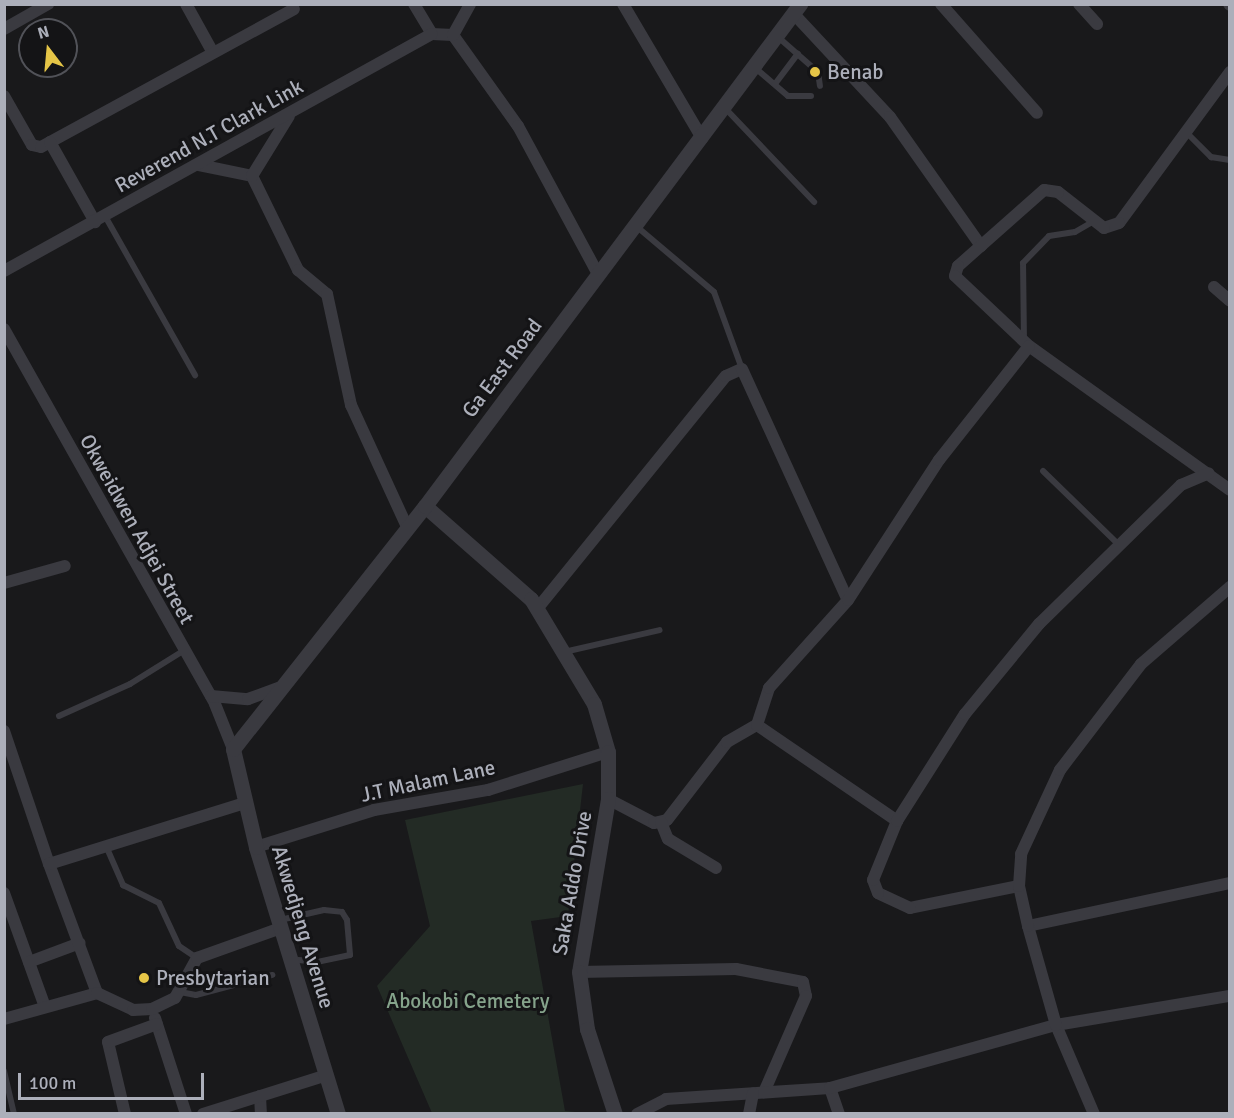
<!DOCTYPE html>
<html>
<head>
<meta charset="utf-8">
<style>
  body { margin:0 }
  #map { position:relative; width:1234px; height:1118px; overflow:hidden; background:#19191b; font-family:Signika,sans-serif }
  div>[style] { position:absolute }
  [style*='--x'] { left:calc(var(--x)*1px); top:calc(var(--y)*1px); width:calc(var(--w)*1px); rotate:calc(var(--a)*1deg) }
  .green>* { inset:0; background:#232b25 }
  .service>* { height:6px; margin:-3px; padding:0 3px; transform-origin:3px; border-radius:3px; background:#3a3a40 }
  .minor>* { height:12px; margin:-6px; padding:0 6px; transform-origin:6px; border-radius:6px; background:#3a3a40 }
  .tertiary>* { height:15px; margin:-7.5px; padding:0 7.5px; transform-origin:7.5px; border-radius:7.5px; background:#3a3a40 }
  .dots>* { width:16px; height:16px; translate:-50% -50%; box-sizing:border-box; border:3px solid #141416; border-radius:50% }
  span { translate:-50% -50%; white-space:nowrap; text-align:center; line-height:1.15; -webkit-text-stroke:6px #141416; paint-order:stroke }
  .poi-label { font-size:21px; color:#acafba }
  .left { translate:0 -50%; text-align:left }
  .street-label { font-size:21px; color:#acafba }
  .park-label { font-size:21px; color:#85a38b }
  .frame { position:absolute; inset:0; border:6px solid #acafba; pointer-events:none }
  .north { position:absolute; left:18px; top:18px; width:60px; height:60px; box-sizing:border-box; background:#141416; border:2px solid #515258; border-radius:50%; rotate:344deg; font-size:16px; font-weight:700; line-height:24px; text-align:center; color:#acafba }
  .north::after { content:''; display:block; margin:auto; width:21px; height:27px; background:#e5c547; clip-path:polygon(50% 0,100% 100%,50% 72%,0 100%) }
  .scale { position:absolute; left:18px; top:1073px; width:186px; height:27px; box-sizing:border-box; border:3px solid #acafba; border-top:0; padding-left:8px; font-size:18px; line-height:21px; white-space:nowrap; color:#acafba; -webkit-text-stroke:4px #141416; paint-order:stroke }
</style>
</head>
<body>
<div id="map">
  <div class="green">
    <i style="clip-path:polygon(583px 784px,568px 916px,531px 921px,565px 1111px,587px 1113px,432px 1113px,377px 986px,430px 926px,405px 820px)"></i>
  </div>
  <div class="service">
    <i style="--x:778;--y:37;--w:53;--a:41.2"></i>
    <i style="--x:818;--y:72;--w:14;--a:82"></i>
    <i style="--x:753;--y:66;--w:46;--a:40.6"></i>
    <i style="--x:788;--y:96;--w:23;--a:0"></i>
    <i style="--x:775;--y:84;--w:38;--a:-53"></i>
    <i style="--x:724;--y:107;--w:131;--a:46.5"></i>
    <i style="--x:1188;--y:134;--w:33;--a:45"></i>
    <i style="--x:1211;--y:157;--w:19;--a:9"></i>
    <i style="--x:105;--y:216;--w:183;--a:60.5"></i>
    <i style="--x:636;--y:226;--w:102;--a:40.2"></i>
    <i style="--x:714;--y:292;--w:82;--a:70"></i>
    <i style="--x:1024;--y:342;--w:79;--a:-90.7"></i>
    <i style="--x:1023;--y:263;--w:37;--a:-46"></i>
    <i style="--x:1049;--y:236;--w:26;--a:-9"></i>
    <i style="--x:1075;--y:232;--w:22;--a:-30"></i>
    <i style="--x:1043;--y:471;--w:103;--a:44.2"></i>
    <i style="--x:564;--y:652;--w:98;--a:-12.9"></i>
    <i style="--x:59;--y:716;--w:78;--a:-24.3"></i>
    <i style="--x:130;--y:684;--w:62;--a:-31.9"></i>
    <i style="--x:106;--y:846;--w:43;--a:66.4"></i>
    <i style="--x:123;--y:885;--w:40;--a:26.6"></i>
    <i style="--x:159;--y:903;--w:47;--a:65.1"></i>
    <i style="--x:179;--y:946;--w:22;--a:34"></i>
    <i style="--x:280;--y:920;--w:45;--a:-12.8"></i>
    <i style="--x:324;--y:910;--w:18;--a:6"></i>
    <i style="--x:342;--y:912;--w:9;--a:58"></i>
    <i style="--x:347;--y:920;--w:35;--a:85"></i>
    <i style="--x:350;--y:955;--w:33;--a:168"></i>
    <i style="--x:318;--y:962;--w:27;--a:-174"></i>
    <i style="--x:180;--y:992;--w:16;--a:11"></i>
    <i style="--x:196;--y:995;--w:79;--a:-14.7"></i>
    <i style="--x:4;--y:1071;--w:44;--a:76.9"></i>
  </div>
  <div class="minor">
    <i style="--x:186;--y:4;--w:54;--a:61"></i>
    <i style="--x:414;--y:4;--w:35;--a:59"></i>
    <i style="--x:623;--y:4;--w:156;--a:59.5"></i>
    <i style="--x:941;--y:4;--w:145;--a:48.6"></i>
    <i style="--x:1079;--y:4;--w:27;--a:48"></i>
    <i style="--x:1229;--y:4;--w:1;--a:45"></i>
    <i style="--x:793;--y:13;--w:142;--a:47"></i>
    <i style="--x:890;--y:117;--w:158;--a:54.8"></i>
    <i style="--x:4;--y:29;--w:51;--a:-29.6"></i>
    <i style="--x:432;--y:34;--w:21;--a:3"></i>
    <i style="--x:453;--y:35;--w:112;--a:54.5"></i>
    <i style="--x:518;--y:126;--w:168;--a:61.6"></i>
    <i style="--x:453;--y:35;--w:35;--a:-61"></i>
    <i style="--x:1230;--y:72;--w:187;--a:126.3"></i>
    <i style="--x:1119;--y:223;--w:16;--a:162"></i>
    <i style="--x:1104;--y:228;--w:58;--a:-142"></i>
    <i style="--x:1058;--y:192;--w:14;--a:-172"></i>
    <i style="--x:1044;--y:190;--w:115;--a:138.5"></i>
    <i style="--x:958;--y:266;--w:10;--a:107"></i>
    <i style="--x:955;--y:276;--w:102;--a:43.4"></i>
    <i style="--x:1029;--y:346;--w:247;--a:35.6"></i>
    <i style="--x:4;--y:96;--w:56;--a:60.3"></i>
    <i style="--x:32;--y:145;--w:9;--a:13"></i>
    <i style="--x:41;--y:147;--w:288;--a:-28.6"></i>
    <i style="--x:50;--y:142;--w:92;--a:60.6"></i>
    <i style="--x:199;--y:165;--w:54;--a:11.7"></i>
    <i style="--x:252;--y:176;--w:105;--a:63.9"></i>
    <i style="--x:298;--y:270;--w:38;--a:40"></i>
    <i style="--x:327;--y:294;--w:114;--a:77.8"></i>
    <i style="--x:351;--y:405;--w:134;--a:65.3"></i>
    <i style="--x:252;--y:176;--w:70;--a:-58.3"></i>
    <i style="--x:4;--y:271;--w:489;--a:-29"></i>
    <i style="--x:1214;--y:287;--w:21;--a:41"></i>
    <i style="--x:4;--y:329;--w:430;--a:60.6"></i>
    <i style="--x:215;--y:704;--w:48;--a:68.2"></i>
    <i style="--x:4;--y:583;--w:63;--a:-15.6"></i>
    <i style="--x:537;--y:609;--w:300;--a:-51"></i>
    <i style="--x:726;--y:376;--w:17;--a:-24"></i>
    <i style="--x:742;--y:369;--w:254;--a:65.4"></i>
    <i style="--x:211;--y:696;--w:37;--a:5"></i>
    <i style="--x:248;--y:699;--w:33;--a:-20"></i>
    <i style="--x:757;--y:725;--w:170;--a:34.4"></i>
    <i style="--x:4;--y:731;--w:140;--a:71.3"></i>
    <i style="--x:608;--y:799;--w:52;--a:27.6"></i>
    <i style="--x:654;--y:823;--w:13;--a:-13"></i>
    <i style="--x:667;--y:820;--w:98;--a:-52.4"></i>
    <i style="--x:727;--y:742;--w:34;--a:-30"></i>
    <i style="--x:757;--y:725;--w:39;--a:-72"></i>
    <i style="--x:769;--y:688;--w:118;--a:-48.1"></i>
    <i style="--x:848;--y:600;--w:167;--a:-57"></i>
    <i style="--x:939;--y:460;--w:145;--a:-51.7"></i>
    <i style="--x:661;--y:822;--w:18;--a:68"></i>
    <i style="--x:668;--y:839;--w:56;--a:31.1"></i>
    <i style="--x:256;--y:847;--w:124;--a:-17.4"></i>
    <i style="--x:374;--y:810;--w:116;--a:-10"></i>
    <i style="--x:488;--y:790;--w:126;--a:-17.6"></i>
    <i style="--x:1019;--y:886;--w:111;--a:168.6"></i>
    <i style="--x:910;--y:908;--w:35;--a:-155"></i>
    <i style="--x:878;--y:893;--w:14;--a:-111"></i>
    <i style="--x:873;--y:880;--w:64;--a:-67.9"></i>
    <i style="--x:897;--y:821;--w:127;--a:-57.6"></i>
    <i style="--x:965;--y:714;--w:117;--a:-50.6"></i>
    <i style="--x:1039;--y:624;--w:199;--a:-44.4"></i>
    <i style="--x:1181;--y:485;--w:30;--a:-23"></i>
    <i style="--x:4;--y:893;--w:121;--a:70.2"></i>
    <i style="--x:1028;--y:926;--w:207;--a:-12"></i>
    <i style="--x:29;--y:962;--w:54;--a:-20.4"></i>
    <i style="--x:579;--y:972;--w:157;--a:-1.1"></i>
    <i style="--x:736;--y:969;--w:68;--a:11"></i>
    <i style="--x:803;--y:982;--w:14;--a:78"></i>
    <i style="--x:806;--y:996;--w:105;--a:113.6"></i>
    <i style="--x:97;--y:993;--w:138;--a:-110.4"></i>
    <i style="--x:49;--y:864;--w:205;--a:-17.3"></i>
    <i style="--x:155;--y:1018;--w:101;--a:72.1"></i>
    <i style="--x:4;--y:1019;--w:97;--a:-15.6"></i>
    <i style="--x:97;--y:993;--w:40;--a:25"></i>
    <i style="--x:133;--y:1010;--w:19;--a:-3"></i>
    <i style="--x:152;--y:1009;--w:25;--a:-26"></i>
    <i style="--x:175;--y:998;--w:46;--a:-61.2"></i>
    <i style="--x:197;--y:958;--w:89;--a:-19.7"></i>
    <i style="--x:830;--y:1088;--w:28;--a:71"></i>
    <i style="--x:260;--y:1096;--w:18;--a:87"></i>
    <i style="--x:125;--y:1114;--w:74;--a:-103.3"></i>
    <i style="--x:108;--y:1042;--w:52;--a:-20.2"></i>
    <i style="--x:203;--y:1114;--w:130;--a:-17.5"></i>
    <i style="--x:637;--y:1114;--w:33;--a:-27"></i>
    <i style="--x:666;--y:1099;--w:164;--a:-3.8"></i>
    <i style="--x:830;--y:1088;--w:235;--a:-15.6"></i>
    <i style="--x:1056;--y:1025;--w:176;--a:-9.5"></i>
    <i style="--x:749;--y:1114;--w:21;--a:-79"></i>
    <i style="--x:1094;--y:1114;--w:97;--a:-113.1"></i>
    <i style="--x:1056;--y:1025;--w:103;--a:-105.8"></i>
    <i style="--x:1028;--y:926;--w:41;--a:-102.7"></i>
    <i style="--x:1019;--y:886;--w:32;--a:-86"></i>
    <i style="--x:1021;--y:854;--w:93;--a:-65.1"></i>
    <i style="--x:1060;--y:770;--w:133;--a:-52.6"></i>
    <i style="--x:1141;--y:664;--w:118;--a:-40.9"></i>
  </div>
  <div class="tertiary">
    <i style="--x:425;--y:506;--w:141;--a:41.3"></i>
    <i style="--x:531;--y:599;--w:122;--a:59"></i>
    <i style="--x:594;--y:704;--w:50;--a:73.7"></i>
    <i style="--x:608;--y:752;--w:47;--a:90"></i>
    <i style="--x:608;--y:799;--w:175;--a:99.5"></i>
    <i style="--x:579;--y:972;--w:58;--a:82"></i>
    <i style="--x:587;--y:1029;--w:89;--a:71.8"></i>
    <i style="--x:338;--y:1114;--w:279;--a:-107.1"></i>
    <i style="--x:256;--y:847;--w:101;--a:-103.2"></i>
    <i style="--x:233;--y:749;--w:310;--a:-51.7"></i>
    <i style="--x:425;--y:506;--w:627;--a:-53.24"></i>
  </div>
  <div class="dots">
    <i style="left:815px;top:72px;background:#e5c547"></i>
    <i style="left:144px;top:978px;background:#e5c547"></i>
  </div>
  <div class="poi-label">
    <span class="left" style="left:827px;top:72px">Benab</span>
    <span class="left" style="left:156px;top:978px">Presbytarian</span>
  </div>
  <div class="street-label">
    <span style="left:209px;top:136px;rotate:-29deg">Reverend N.T Clark Link</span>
    <span style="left:502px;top:368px;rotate:-53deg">Ga East Road</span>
    <span style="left:137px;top:529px;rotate:61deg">Okweidwen Adjei Street</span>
    <span style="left:428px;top:781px;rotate:-12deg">J.T Malam Lane</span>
    <span style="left:572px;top:883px;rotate:-80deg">Saka Addo Drive</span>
    <span style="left:303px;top:927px;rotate:73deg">Akwedjeng Avenue</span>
  </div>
  <div class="park-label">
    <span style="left:468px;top:1001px">Abokobi Cemetery</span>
  </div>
  <div class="frame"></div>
  <div class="north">N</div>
  <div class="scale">100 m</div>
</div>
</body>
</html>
